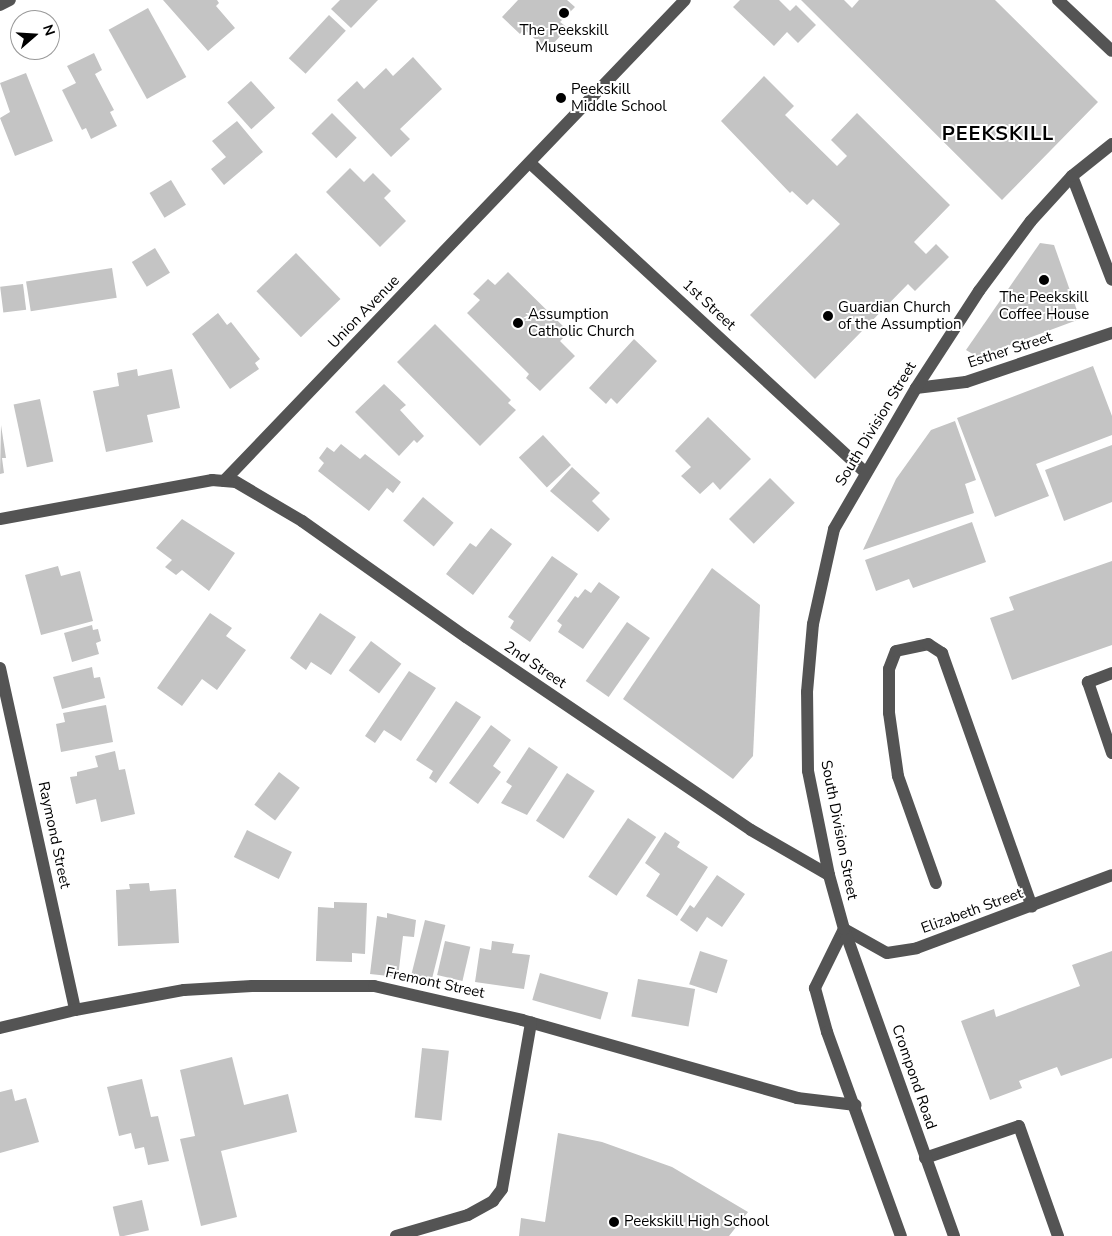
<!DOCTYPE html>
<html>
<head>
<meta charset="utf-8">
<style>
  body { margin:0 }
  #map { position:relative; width:1112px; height:1236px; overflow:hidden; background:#fff; font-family:"Nunito Sans",sans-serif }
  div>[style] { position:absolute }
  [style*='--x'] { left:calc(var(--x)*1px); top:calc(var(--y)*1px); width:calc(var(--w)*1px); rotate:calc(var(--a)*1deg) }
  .building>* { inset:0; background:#c4c4c4; transform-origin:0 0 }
  .minor>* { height:12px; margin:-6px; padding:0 6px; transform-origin:6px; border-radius:6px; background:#545454 }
  .dots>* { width:14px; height:14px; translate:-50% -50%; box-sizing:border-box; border:2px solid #fff; border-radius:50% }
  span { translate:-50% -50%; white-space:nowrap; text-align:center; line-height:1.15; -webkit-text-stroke:4px #fff; paint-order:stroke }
  .poi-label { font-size:15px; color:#000 }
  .left { translate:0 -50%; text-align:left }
  .street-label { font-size:15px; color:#000 }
  .district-label { font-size:20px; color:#000; font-weight:700; letter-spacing:1px }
  .north { position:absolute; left:10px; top:10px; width:50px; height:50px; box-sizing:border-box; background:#fff; border:1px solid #999; border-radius:50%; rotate:71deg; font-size:14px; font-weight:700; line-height:20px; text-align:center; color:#000 }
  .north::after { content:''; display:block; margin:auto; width:18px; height:22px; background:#000; clip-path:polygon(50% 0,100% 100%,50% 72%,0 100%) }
</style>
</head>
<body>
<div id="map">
  <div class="building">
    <i style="clip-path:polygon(163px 0,217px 0,219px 3px,216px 6px,235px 28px,208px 51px)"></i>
    <i style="clip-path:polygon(340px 0,378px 0,351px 28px,331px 9px)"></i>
    <i style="clip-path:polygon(518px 0,567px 0,575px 7px,560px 22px,568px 28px,547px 50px,524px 29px,520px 34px,502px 17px)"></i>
    <i style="clip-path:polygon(740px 0,779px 0,790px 11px,796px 5px,816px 25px,798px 43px,787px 32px,774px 46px,733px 7px)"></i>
    <i style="clip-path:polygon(801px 0,844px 0,852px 8px,859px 0,995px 0,1098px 102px,1002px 200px)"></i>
    <i style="left:148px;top:8px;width:79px;height:45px;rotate:61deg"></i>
    <i style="left:329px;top:15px;width:23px;height:59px;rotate:43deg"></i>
    <i style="clip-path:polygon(94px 53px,102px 70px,95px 74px,114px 110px,110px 112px,117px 126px,91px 139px,86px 128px,82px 130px,62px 90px,76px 83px,67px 66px)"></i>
    <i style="clip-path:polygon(413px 57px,442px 89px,400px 129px,410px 139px,391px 157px,337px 100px,357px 81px,364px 89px,386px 68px,393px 76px)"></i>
    <i style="clip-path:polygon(26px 73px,53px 141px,15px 156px,0 118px,10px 112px,0 83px)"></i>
    <i style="clip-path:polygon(764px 76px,794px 106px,785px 115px,837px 166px,847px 156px,831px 140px,857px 113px,950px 205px,914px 242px,926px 254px,936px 244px,949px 257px,915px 291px,908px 284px,815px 379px,750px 315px,840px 224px,813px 199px,807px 205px,792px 191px,790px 193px,721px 121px)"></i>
    <i style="left:251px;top:81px;width:36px;height:32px;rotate:48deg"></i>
    <i style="left:332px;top:113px;width:35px;height:29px;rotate:45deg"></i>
    <i style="clip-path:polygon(237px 121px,263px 152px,224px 185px,211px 169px,226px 157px,212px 141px)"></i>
    <i style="clip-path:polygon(350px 168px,364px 182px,373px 173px,391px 191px,384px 198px,406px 221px,380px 247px,326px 192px)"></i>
    <i style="left:171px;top:180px;width:29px;height:25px;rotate:59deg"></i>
    <i style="clip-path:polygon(1040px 243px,1054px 245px,1080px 319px,978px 357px,966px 350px)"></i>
    <i style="left:155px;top:248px;width:29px;height:27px;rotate:59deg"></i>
    <i style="left:296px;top:253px;width:64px;height:55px;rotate:46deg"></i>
    <i style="left:112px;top:268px;width:30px;height:87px;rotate:81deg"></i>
    <i style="clip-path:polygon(508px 272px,569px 332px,560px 341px,575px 356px,540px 391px,526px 378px,529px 374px,467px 313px,480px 300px,473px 294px,488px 279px,495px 285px)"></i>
    <i style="left:23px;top:284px;width:26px;height:23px;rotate:83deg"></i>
    <i style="clip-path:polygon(218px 313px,227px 325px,231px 322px,260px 359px,255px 363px,259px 369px,230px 389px,192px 334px)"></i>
    <i style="clip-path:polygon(435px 324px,511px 400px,508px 403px,516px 410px,480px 446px,397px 362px)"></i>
    <i style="clip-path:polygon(634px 339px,657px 361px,617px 404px,611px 398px,606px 404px,589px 388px)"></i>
    <i style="clip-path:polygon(1093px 366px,1112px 416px,1112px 435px,1036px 464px,1049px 496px,995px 517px,957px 418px)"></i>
    <i style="clip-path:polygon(137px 369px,138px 376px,172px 369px,180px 408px,147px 415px,153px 442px,106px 452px,93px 391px,119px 386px,117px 373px)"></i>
    <i style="clip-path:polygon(384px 384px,406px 405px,400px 410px,424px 436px,417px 443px,414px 440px,399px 456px,355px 412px)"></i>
    <i style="left:40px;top:399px;width:64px;height:27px;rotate:78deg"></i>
    <i style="clip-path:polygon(708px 417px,751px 459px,720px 490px,713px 482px,700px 494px,681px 476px,691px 467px,675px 451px)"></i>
    <i style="clip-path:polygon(955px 421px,976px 480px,965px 484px,974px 513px,863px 550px,896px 479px,931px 430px)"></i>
    <i style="clip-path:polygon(1px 425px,6px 458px,2px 458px,4px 473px,0 474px)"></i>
    <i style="left:543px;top:435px;width:41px;height:33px;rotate:47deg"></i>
    <i style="clip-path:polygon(341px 444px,360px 459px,365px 454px,401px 482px,393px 493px,387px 488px,369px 511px,318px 471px,324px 463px,319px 458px,327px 447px,334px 452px)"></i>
    <i style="clip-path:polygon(1112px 445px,1112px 502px,1064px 521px,1045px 470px)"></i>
    <i style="clip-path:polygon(572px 467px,600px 493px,592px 501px,610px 519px,598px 532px,550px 491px)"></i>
    <i style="left:770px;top:478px;width:35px;height:58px;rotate:45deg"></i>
    <i style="left:423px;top:497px;width:40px;height:31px;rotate:40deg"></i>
    <i style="clip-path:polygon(182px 519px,235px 553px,209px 591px,182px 570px,176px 575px,165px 567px,172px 560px,156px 548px)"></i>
    <i style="clip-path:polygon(972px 522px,986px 562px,913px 588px,909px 579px,876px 591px,865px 560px)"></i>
    <i style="clip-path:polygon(491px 528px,512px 544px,473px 595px,446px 574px,470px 543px,476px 547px)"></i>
    <i style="clip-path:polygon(552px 556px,578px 574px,530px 642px,510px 628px,514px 621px,508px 617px)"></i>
    <i style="clip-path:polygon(1112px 561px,1112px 645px,1012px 680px,990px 618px,1014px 610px,1009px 597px)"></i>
    <i style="clip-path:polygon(58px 566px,61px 576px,80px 571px,93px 621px,41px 635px,25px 575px)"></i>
    <i style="clip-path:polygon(712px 568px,760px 605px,753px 756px,733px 779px,623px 699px)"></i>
    <i style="clip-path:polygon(599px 582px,620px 597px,583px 649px,558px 632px,562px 625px,557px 621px,575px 596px,578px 598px,585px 589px,591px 593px)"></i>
    <i style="clip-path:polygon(210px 613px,232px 628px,226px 636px,246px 650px,217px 690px,202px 679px,182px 706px,157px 688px)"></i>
    <i style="clip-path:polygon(320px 613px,356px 637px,331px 675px,311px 662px,306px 670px,290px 658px)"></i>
    <i style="left:627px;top:622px;width:28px;height:72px;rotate:35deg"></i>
    <i style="clip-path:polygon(92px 625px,93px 630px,98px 629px,101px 641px,96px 643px,99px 654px,72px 662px,64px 633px)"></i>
    <i style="left:371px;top:641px;width:38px;height:37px;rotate:37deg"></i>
    <i style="clip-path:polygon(92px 667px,94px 678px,100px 677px,105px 698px,62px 709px,53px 677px)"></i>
    <i style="clip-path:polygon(409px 671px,436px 688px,401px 741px,384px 730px,375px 743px,365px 736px)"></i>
    <i style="clip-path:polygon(456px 701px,481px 717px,436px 783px,429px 778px,433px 771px,416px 760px)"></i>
    <i style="clip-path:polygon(106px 705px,113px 742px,61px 752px,56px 724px,65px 722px,63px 713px)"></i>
    <i style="clip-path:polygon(491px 725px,511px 740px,493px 766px,501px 772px,478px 804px,449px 783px)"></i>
    <i style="clip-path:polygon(529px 747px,558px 767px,527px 815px,501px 803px,512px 786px,506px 782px)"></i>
    <i style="clip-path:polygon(115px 751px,119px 770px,125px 769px,135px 814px,101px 822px,96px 799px,76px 804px,70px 777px,77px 776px,77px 772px,98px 767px,95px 756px)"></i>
    <i style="left:279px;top:772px;width:26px;height:41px;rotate:37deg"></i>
    <i style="left:567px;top:773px;width:33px;height:57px;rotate:33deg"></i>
    <i style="left:628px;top:818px;width:34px;height:71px;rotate:34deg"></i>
    <i style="left:247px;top:830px;width:50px;height:30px;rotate:26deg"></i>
    <i style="clip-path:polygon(665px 832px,680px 842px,677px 847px,708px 867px,677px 916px,646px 896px,660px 874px,645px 863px)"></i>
    <i style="clip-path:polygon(717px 875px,745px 894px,722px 927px,707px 917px,697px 932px,680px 920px,690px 905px,694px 908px)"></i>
    <i style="clip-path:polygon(149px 883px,150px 891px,176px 889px,179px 943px,118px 946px,116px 890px,130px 889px,129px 884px)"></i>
    <i style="clip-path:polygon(334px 902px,367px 903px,365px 954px,352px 953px,352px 962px,316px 961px,318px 907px,334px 908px)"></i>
    <i style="clip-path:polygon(387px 913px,416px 920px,414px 937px,403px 936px,398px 977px,370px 974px,377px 916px,387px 918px)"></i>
    <i style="left:425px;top:920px;width:21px;height:56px;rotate:14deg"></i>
    <i style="left:445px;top:941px;width:26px;height:35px;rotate:13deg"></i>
    <i style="clip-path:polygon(492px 941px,514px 944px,512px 953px,530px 955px,524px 989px,475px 982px,480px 948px,491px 950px)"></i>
    <i style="left:700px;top:951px;width:29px;height:35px;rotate:18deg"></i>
    <i style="clip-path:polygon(1112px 951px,1112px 1058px,1061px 1076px,1057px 1067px,1019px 1081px,1022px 1088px,990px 1100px,961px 1021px,994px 1009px,996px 1017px,1080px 986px,1072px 965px)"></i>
    <i style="left:540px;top:973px;width:71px;height:28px;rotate:16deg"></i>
    <i style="left:638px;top:979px;width:58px;height:38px;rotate:10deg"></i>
    <i style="left:422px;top:1048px;width:27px;height:70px;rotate:6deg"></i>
    <i style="clip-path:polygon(232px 1057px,244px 1105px,288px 1094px,297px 1132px,221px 1151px,237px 1217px,201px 1226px,180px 1139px,195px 1136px,180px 1070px)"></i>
    <i style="clip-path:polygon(142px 1079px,151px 1117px,158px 1116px,169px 1161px,148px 1165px,144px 1147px,135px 1149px,131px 1133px,119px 1136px,107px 1087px)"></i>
    <i style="clip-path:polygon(12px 1089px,15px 1101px,26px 1098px,39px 1142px,0 1153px,0 1092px)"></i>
    <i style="clip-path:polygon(558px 1133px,602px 1142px,672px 1167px,748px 1212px,729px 1236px,519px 1236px,521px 1218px,545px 1222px)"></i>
    <i style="left:142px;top:1200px;width:31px;height:30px;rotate:77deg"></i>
  </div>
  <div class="minor">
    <i style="--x:1058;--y:0;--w:74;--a:43.4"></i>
    <i style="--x:0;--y:5;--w:11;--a:-27"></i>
    <i style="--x:530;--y:163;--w:456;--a:42.7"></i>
    <i style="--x:1072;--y:176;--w:111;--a:69"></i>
    <i style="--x:916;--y:388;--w:50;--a:-6.8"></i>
    <i style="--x:966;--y:382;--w:154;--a:-18.6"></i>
    <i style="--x:224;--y:481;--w:666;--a:-46.22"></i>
    <i style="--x:0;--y:519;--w:216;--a:-10.4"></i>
    <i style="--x:212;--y:480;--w:24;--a:5"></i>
    <i style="--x:236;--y:482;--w:77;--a:30.6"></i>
    <i style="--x:302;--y:521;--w:201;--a:35.3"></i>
    <i style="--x:466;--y:637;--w:344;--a:34.1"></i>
    <i style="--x:751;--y:830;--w:90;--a:30"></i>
    <i style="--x:0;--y:668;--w:350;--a:77.6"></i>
    <i style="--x:1112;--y:673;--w:26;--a:159"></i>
    <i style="--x:1088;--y:682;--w:75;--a:71.3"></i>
    <i style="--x:936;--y:883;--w:114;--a:-109.6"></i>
    <i style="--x:898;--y:776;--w:64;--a:-98.1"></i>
    <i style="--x:889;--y:713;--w:44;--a:-90"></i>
    <i style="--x:889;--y:669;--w:19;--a:-69"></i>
    <i style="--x:896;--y:651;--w:33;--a:-12"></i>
    <i style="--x:928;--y:644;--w:17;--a:33"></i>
    <i style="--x:942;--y:653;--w:269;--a:70.5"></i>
    <i style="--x:844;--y:929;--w:66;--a:116.2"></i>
    <i style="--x:815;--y:988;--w:46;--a:74.7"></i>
    <i style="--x:827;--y:1032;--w:217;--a:70.1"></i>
    <i style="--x:844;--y:929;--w:49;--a:29.2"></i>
    <i style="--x:887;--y:953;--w:30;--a:-9"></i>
    <i style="--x:917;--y:948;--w:208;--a:-20.5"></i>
    <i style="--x:0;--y:1028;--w:77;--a:-13.5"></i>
    <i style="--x:75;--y:1010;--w:111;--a:-10.4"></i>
    <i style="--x:184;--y:990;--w:68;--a:-3.4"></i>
    <i style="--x:252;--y:986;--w:122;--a:0"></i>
    <i style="--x:374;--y:986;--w:152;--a:12.9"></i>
    <i style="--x:522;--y:1020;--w:286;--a:15.8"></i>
    <i style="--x:797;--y:1098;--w:59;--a:6.8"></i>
    <i style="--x:925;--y:1158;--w:99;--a:-18.8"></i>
    <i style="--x:1019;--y:1126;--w:117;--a:70.5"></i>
    <i style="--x:396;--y:1236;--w:75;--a:-16.3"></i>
    <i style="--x:468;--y:1215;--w:29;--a:-29"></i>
    <i style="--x:493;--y:1201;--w:15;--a:-53"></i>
    <i style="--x:502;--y:1189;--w:169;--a:-80.1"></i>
    <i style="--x:954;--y:1236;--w:326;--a:-109.7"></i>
    <i style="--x:844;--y:929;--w:56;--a:-105.5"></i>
    <i style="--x:829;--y:875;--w:106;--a:-101.4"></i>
    <i style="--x:808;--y:771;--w:79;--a:-90.7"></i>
    <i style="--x:807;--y:692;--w:68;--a:-85"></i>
    <i style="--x:813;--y:624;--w:97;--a:-77.5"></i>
    <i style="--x:834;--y:529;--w:163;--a:-59.8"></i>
    <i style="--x:916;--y:388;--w:116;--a:-57"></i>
    <i style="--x:979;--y:291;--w:87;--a:-53.4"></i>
    <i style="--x:1031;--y:221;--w:61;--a:-47.7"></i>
    <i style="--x:1072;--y:176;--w:51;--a:-38.7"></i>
  </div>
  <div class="dots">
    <i style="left:564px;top:13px;background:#000"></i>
    <i style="left:561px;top:98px;background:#000"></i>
    <i style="left:1044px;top:280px;background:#000"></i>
    <i style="left:828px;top:316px;background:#000"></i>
    <i style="left:518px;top:323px;background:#000"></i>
    <i style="left:614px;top:1222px;background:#000"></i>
  </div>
  <div class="poi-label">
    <span style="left:564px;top:39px">The Peekskill<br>Museum</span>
    <span class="left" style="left:571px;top:98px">Peekskill<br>Middle School</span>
    <span style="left:1044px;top:306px">The Peekskill<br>Coffee House</span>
    <span class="left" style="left:838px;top:316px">Guardian Church<br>of the Assumption</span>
    <span class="left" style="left:528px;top:323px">Assumption<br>Catholic Church</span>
    <span class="left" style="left:624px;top:1222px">Peekskill High School</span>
  </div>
  <div class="street-label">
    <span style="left:709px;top:305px;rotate:43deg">1st Street</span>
    <span style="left:364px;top:312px;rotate:-46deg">Union Avenue</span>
    <span style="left:1010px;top:350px;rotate:-18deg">Esther Street</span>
    <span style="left:876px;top:424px;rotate:-59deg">South Division Street</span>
    <span style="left:535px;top:665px;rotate:34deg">2nd Street</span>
    <span style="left:839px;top:830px;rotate:79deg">South Division Street</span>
    <span style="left:54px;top:835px;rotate:78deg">Raymond Street</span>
    <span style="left:972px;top:911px;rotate:-20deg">Elizabeth Street</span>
    <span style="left:435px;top:983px;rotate:12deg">Fremont Street</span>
    <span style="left:914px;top:1077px;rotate:71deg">Crompond Road</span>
  </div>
  <div class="district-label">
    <span style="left:998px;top:133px">PEEKSKILL</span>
  </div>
  <div class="north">N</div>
</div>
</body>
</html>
